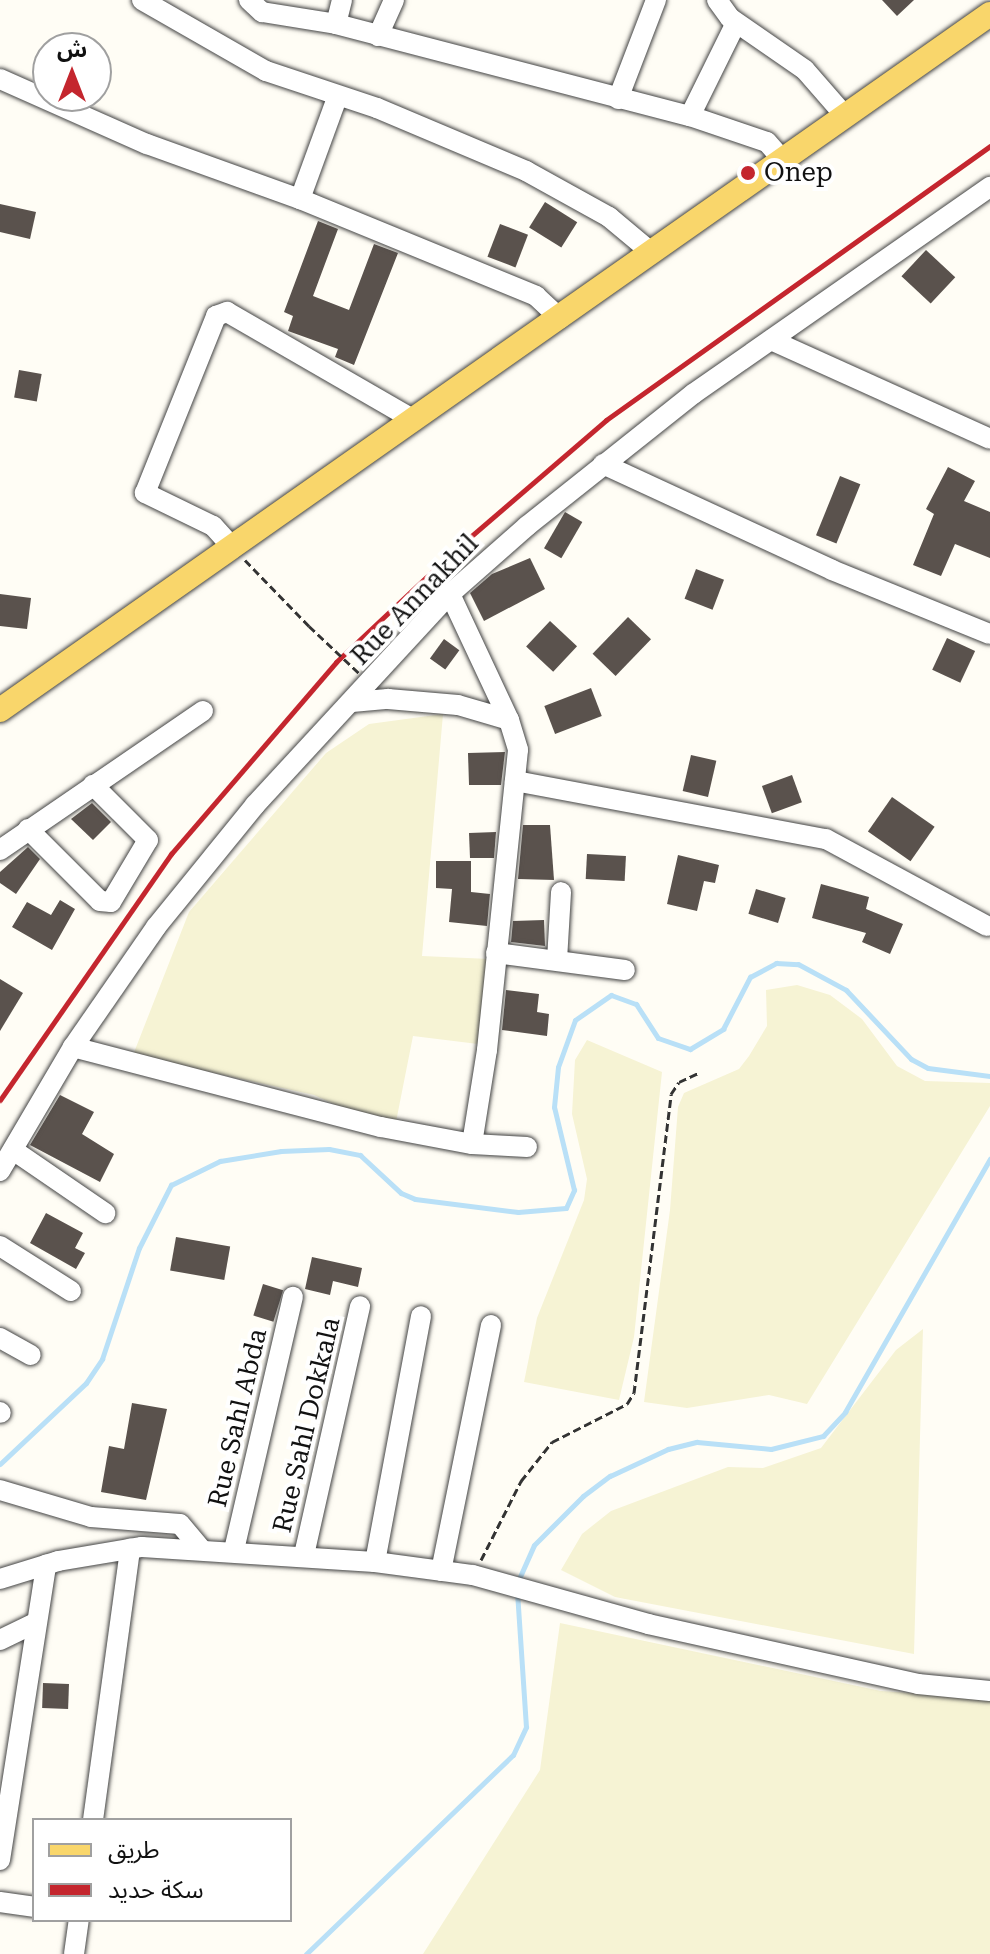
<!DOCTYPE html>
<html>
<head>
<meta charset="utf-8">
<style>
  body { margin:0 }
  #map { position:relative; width:990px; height:1954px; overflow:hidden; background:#fffdf5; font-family:"Roboto Serif","Noto Sans Arabic",serif }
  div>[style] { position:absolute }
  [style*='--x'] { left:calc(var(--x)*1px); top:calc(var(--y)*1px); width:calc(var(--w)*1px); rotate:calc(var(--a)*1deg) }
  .farmland>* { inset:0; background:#f6f3d4 }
  .stream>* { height:5px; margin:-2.5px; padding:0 2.5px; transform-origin:2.5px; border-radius:2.5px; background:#b9e0f7 }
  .building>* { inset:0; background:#5a524d; transform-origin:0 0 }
  .path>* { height:3px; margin-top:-1.5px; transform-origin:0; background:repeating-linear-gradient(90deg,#333 0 8px,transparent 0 12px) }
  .roads { filter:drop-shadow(0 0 2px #444) drop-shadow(0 0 2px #444) }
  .minor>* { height:20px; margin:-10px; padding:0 10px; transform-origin:10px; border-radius:10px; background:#fff }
  .major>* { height:24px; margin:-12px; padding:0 12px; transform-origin:12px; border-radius:12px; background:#f9d66b }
  .rail>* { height:5px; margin:-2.5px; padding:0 2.5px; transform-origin:2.5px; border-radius:2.5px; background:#c4262e }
  .path-bridge>* { height:3px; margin-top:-1.5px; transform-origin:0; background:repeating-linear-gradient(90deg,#333 0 8px,transparent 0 12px) }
  .dots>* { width:22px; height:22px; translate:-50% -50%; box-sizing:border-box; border:4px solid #fff; border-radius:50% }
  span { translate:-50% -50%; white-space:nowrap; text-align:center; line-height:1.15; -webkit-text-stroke:8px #fff; paint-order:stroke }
  .poi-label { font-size:26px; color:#111 }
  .left { translate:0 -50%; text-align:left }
  .street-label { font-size:26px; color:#111 }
  .legend { position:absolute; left:32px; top:1818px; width:260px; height:104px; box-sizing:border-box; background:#fff; border:2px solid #a0a0a0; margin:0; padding:10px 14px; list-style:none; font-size:24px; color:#111 }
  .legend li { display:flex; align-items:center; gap:16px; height:40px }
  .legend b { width:40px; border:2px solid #a0a0a0 }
  .north { position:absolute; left:32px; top:32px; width:80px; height:80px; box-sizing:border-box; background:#fff; border:2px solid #a0a0a0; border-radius:50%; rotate:0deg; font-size:22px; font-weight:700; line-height:32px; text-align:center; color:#111 }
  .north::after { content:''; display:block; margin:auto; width:28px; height:36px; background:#c4262e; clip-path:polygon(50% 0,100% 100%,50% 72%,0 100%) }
</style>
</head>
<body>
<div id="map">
  <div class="farmland">
    <i style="clip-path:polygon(443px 714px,422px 956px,490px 959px,478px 1044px,413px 1036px,394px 1132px,314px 1095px,133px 1055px,189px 912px,326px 753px,369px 724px)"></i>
    <i style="clip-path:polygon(797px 985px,830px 995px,862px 1019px,897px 1066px,925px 1081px,990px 1083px,990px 1106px,807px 1404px,769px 1395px,687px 1408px,644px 1402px,670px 1210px,678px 1107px,684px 1093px,739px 1069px,749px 1056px,767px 1026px,766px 990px)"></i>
    <i style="clip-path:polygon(587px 1040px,662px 1072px,634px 1337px,619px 1400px,524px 1382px,537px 1318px,584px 1200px,587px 1179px,572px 1114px,575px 1060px)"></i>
    <i style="clip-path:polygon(923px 1329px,914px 1654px,615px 1597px,561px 1570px,582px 1534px,611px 1511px,728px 1467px,763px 1468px,821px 1448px,896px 1350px)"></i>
    <i style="clip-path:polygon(560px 1623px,881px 1691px,990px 1698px,990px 1954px,423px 1954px,540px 1770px)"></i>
  </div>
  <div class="stream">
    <i style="--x:0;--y:1464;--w:118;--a:-43.3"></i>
    <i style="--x:86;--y:1383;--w:29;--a:-56"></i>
    <i style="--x:102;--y:1359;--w:117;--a:-71.6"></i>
    <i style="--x:139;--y:1248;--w:71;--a:-63.1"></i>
    <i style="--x:171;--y:1185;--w:55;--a:-26.1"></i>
    <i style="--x:220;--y:1161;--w:62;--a:-9.3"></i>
    <i style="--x:281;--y:1151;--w:48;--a:-2.4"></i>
    <i style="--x:329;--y:1149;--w:32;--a:11"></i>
    <i style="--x:360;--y:1155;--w:56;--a:42.8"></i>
    <i style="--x:401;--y:1193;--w:15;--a:23"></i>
    <i style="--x:415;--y:1199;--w:104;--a:7.2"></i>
    <i style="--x:518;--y:1212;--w:48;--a:-4.8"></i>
    <i style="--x:566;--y:1208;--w:20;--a:-66"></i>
    <i style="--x:574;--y:1190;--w:85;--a:-103.5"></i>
    <i style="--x:554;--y:1107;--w:40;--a:-84.3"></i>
    <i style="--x:558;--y:1067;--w:50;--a:-70.1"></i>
    <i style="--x:575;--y:1020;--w:44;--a:-34.8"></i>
    <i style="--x:611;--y:995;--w:27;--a:20"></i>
    <i style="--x:636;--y:1004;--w:40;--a:57.1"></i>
    <i style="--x:658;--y:1038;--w:34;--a:19"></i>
    <i style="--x:690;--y:1049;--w:39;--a:-31"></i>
    <i style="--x:723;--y:1029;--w:59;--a:-62.6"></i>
    <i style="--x:750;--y:977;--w:30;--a:-28"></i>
    <i style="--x:776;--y:963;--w:22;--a:3"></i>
    <i style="--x:798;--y:964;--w:55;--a:28.4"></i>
    <i style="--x:846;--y:990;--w:95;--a:46.7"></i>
    <i style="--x:911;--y:1059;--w:19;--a:28"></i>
    <i style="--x:928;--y:1068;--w:63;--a:7.4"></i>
    <i style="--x:518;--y:1581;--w:39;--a:-66"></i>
    <i style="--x:534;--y:1545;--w:69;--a:-45"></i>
    <i style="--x:583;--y:1496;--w:34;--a:-37"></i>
    <i style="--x:610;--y:1476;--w:64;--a:-25"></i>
    <i style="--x:668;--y:1449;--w:30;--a:-14"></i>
    <i style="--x:697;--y:1442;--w:74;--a:5.4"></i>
    <i style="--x:771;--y:1449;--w:54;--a:-14"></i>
    <i style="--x:823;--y:1436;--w:33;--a:-47"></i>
    <i style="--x:845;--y:1412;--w:292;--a:-60.2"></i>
    <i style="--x:306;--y:1954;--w:287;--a:-43.9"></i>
    <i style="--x:513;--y:1755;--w:31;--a:-65"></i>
    <i style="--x:526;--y:1727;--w:136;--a:-93.8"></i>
  </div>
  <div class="building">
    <i style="clip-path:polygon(882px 0,914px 0,897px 16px)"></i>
    <i style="left:545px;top:202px;width:38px;height:30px;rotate:32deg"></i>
    <i style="clip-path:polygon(0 204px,36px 212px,30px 239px,0 232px)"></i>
    <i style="clip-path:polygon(318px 221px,338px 229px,313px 296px,349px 310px,374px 244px,398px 253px,354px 365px,335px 357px,338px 349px,288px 331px,293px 316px,284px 312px)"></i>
    <i style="left:500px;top:224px;width:30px;height:35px;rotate:21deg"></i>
    <i style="left:926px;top:250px;width:40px;height:36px;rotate:43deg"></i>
    <i style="left:19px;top:370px;width:23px;height:28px;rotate:10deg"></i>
    <i style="clip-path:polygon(948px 467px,975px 481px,964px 501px,990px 512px,990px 558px,955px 544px,941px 576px,913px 565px,934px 514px,926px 509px)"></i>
    <i style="left:840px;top:476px;width:22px;height:64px;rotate:22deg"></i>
    <i style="left:565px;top:512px;width:20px;height:42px;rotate:30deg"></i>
    <i style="clip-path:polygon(530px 558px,545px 589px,484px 621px,470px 593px,492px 574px)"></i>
    <i style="left:696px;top:569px;width:30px;height:32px;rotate:21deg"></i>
    <i style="clip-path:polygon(0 594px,31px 598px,27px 629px,0 626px)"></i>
    <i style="left:628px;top:617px;width:32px;height:51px;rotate:44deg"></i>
    <i style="left:550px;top:621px;width:37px;height:35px;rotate:43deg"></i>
    <i style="left:947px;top:638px;width:31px;height:35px;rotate:25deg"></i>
    <i style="left:444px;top:639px;width:19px;height:24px;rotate:36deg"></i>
    <i style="left:591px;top:688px;width:30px;height:50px;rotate:69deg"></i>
    <i style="clip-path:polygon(505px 752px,501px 785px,469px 785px,468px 753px)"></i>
    <i style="left:691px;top:755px;width:26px;height:37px;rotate:13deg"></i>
    <i style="left:792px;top:775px;width:29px;height:32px;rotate:70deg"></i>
    <i style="left:892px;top:797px;width:52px;height:42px;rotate:35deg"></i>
    <i style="clip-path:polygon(92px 803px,111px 822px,93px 840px,71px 819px)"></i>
    <i style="clip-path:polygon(523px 825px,550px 825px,554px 880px,518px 879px)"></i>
    <i style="clip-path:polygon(496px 832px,494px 858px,470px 858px,469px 833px)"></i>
    <i style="clip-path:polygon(28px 847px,40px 859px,16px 894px,0 883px,0 872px)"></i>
    <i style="left:587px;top:854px;width:39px;height:25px;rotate:3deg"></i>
    <i style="clip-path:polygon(678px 855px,719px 865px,715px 883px,704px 881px,697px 911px,667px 904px)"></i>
    <i style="clip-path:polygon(436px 861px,471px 861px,471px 892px,490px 894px,487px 926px,449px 922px,452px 889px,436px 888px)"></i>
    <i style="clip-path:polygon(821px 884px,869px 897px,866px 909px,903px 924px,890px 954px,862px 942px,866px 933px,812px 918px)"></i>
    <i style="left:756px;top:889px;width:31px;height:26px;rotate:17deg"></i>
    <i style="clip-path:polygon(60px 900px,75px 909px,52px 950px,12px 927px,27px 902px,51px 915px)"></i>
    <i style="clip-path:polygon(544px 920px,545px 946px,511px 942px,513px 921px)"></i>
    <i style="clip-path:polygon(0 979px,23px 993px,0 1031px)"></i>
    <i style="clip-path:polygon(506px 990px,539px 994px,537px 1012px,549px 1014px,547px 1036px,502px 1030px)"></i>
    <i style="clip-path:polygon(60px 1095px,94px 1112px,82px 1134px,114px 1154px,100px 1182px,30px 1145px)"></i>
    <i style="clip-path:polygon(46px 1213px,83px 1233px,75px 1248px,85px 1253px,76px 1269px,30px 1243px)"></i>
    <i style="left:176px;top:1237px;width:55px;height:34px;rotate:10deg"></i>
    <i style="clip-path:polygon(312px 1257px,362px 1268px,358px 1287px,333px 1281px,330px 1295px,305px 1289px)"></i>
    <i style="left:263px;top:1284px;width:21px;height:33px;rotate:17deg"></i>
    <i style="clip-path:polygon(132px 1403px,167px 1409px,146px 1500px,101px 1492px,109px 1446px,124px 1449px)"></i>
    <i style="left:43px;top:1683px;width:26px;height:25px;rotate:2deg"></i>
  </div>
  <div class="path">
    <i style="--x:245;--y:560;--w:92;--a:45.9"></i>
    <i style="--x:481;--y:1560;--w:89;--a:-63.1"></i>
    <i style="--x:521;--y:1481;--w:50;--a:-51.5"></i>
    <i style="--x:552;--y:1442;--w:84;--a:-26.9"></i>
    <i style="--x:627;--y:1404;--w:13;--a:-58"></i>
    <i style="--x:634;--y:1393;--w:301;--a:-82.9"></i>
    <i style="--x:671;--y:1094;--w:14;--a:-56"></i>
    <i style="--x:679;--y:1082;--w:21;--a:-25"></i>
  </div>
  <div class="roads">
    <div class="minor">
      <i style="--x:142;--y:0;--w:143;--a:29.8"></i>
      <i style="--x:266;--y:71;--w:117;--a:18.4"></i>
      <i style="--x:377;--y:108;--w:162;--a:22.9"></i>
      <i style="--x:526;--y:171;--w:95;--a:29"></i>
      <i style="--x:609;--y:217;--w:56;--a:39.9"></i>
      <i style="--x:249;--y:0;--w:18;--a:43"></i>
      <i style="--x:262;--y:12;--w:75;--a:9.2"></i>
      <i style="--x:336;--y:24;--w:366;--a:14.6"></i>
      <i style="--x:690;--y:116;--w:81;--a:18.7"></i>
      <i style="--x:767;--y:142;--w:23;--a:49"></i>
      <i style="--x:717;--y:0;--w:22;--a:54"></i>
      <i style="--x:730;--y:18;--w:91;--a:34.7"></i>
      <i style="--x:805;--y:70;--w:62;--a:48.9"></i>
      <i style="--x:336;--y:24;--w:25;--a:-76"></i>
      <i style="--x:378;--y:36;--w:39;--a:-66"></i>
      <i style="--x:0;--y:79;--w:161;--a:23.9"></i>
      <i style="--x:147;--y:144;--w:163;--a:19.8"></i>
      <i style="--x:300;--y:199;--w:255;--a:22.3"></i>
      <i style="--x:536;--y:296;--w:33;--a:43"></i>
      <i style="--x:618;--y:99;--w:106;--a:-69"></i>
      <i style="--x:690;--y:116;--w:104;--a:-63.7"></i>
      <i style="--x:300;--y:199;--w:108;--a:-69.9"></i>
      <i style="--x:771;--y:340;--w:240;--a:24.3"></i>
      <i style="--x:603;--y:464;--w:252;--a:24.8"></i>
      <i style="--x:832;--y:570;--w:170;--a:22.1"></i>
      <i style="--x:233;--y:548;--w:30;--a:-132"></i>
      <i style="--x:213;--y:526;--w:76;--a:-154.1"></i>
      <i style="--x:145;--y:493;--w:191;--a:-68.1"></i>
      <i style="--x:216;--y:316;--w:12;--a:-20"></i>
      <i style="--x:227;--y:312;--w:216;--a:30"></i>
      <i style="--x:450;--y:594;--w:139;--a:64.9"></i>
      <i style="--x:509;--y:720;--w:31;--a:73"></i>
      <i style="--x:518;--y:750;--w:302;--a:95.9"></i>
      <i style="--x:487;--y:1050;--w:95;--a:99.1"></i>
      <i style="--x:352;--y:702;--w:36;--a:-5"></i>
      <i style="--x:388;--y:699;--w:70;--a:4.9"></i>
      <i style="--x:458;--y:705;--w:53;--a:16.4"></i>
      <i style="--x:515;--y:781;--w:316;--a:10.6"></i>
      <i style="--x:826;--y:839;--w:183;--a:28.4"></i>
      <i style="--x:28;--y:829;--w:102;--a:45"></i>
      <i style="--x:100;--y:901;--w:11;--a:5"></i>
      <i style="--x:111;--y:902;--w:72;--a:-59.2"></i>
      <i style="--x:148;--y:840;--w:78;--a:-135"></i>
      <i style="--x:0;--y:850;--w:246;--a:-34.4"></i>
      <i style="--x:496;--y:953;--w:130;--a:7.5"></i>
      <i style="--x:557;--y:960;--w:68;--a:-86.6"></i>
      <i style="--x:73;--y:1047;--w:318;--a:14.6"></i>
      <i style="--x:381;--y:1127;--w:93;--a:10.6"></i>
      <i style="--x:472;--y:1144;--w:55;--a:3.1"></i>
      <i style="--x:13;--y:1150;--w:112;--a:34.4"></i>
      <i style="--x:0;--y:1171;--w:144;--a:-59.5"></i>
      <i style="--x:73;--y:1047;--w:146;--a:-55.3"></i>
      <i style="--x:156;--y:927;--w:157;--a:-50.9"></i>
      <i style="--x:255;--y:805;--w:287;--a:-47.3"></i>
      <i style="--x:450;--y:594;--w:103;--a:-41.4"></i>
      <i style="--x:527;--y:526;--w:212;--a:-38.5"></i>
      <i style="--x:693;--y:394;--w:362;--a:-34.9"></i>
      <i style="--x:0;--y:1246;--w:84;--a:32.4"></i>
      <i style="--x:0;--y:1338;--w:35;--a:29"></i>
      <i style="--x:0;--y:1412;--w:1;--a:45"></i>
      <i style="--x:0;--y:1490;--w:95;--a:16.5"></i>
      <i style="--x:91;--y:1517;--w:89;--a:4.5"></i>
      <i style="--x:180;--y:1524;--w:33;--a:50"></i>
      <i style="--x:234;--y:1550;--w:260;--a:-76.9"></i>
      <i style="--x:304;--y:1555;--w:255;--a:-77.3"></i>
      <i style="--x:375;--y:1562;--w:250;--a:-79.4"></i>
      <i style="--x:441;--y:1571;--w:251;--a:-78.5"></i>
      <i style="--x:0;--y:1579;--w:61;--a:-17.2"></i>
      <i style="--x:58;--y:1561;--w:85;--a:-9.5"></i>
      <i style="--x:142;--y:1547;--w:233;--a:3.7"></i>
      <i style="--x:375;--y:1562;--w:99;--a:7.6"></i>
      <i style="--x:473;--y:1575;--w:182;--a:15.6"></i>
      <i style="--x:648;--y:1624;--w:277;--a:12.5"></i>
      <i style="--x:918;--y:1684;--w:72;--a:5.6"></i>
      <i style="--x:0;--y:1640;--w:39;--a:-26"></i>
      <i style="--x:93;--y:1820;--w:274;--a:-82.2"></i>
      <i style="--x:0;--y:1860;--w:299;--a:-81.1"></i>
      <i style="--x:0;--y:1902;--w:34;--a:8"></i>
      <i style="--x:74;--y:1954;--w:34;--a:-82"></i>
    </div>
    <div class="major">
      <i style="--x:0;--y:710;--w:1210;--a:-35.11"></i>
    </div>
  </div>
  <div class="rail">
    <i style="--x:0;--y:1100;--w:300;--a:-55.2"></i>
    <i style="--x:171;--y:854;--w:253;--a:-49.3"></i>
    <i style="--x:336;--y:662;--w:163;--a:-43.3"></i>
    <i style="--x:455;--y:550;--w:199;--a:-40.7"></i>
    <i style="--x:606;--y:420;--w:472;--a:-35.5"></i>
  </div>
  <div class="path-bridge">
    <i style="--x:309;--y:626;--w:70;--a:43.3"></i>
  </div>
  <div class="dots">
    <i style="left:748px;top:173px;background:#c4262e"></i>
  </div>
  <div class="poi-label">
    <span class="left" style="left:764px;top:173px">Onep</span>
  </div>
  <div class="street-label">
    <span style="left:415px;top:600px;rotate:-46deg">Rue Annakhil</span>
    <span style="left:238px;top:1418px;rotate:-77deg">Rue Sahl Abda</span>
    <span style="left:307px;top:1425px;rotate:-77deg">Rue Sahl Dokkala</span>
  </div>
  <ul class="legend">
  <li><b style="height:10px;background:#f9d66b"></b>طريق</li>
  <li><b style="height:10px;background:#c4262e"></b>سكة حديد</li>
  </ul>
  <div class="north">ش</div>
</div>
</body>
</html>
